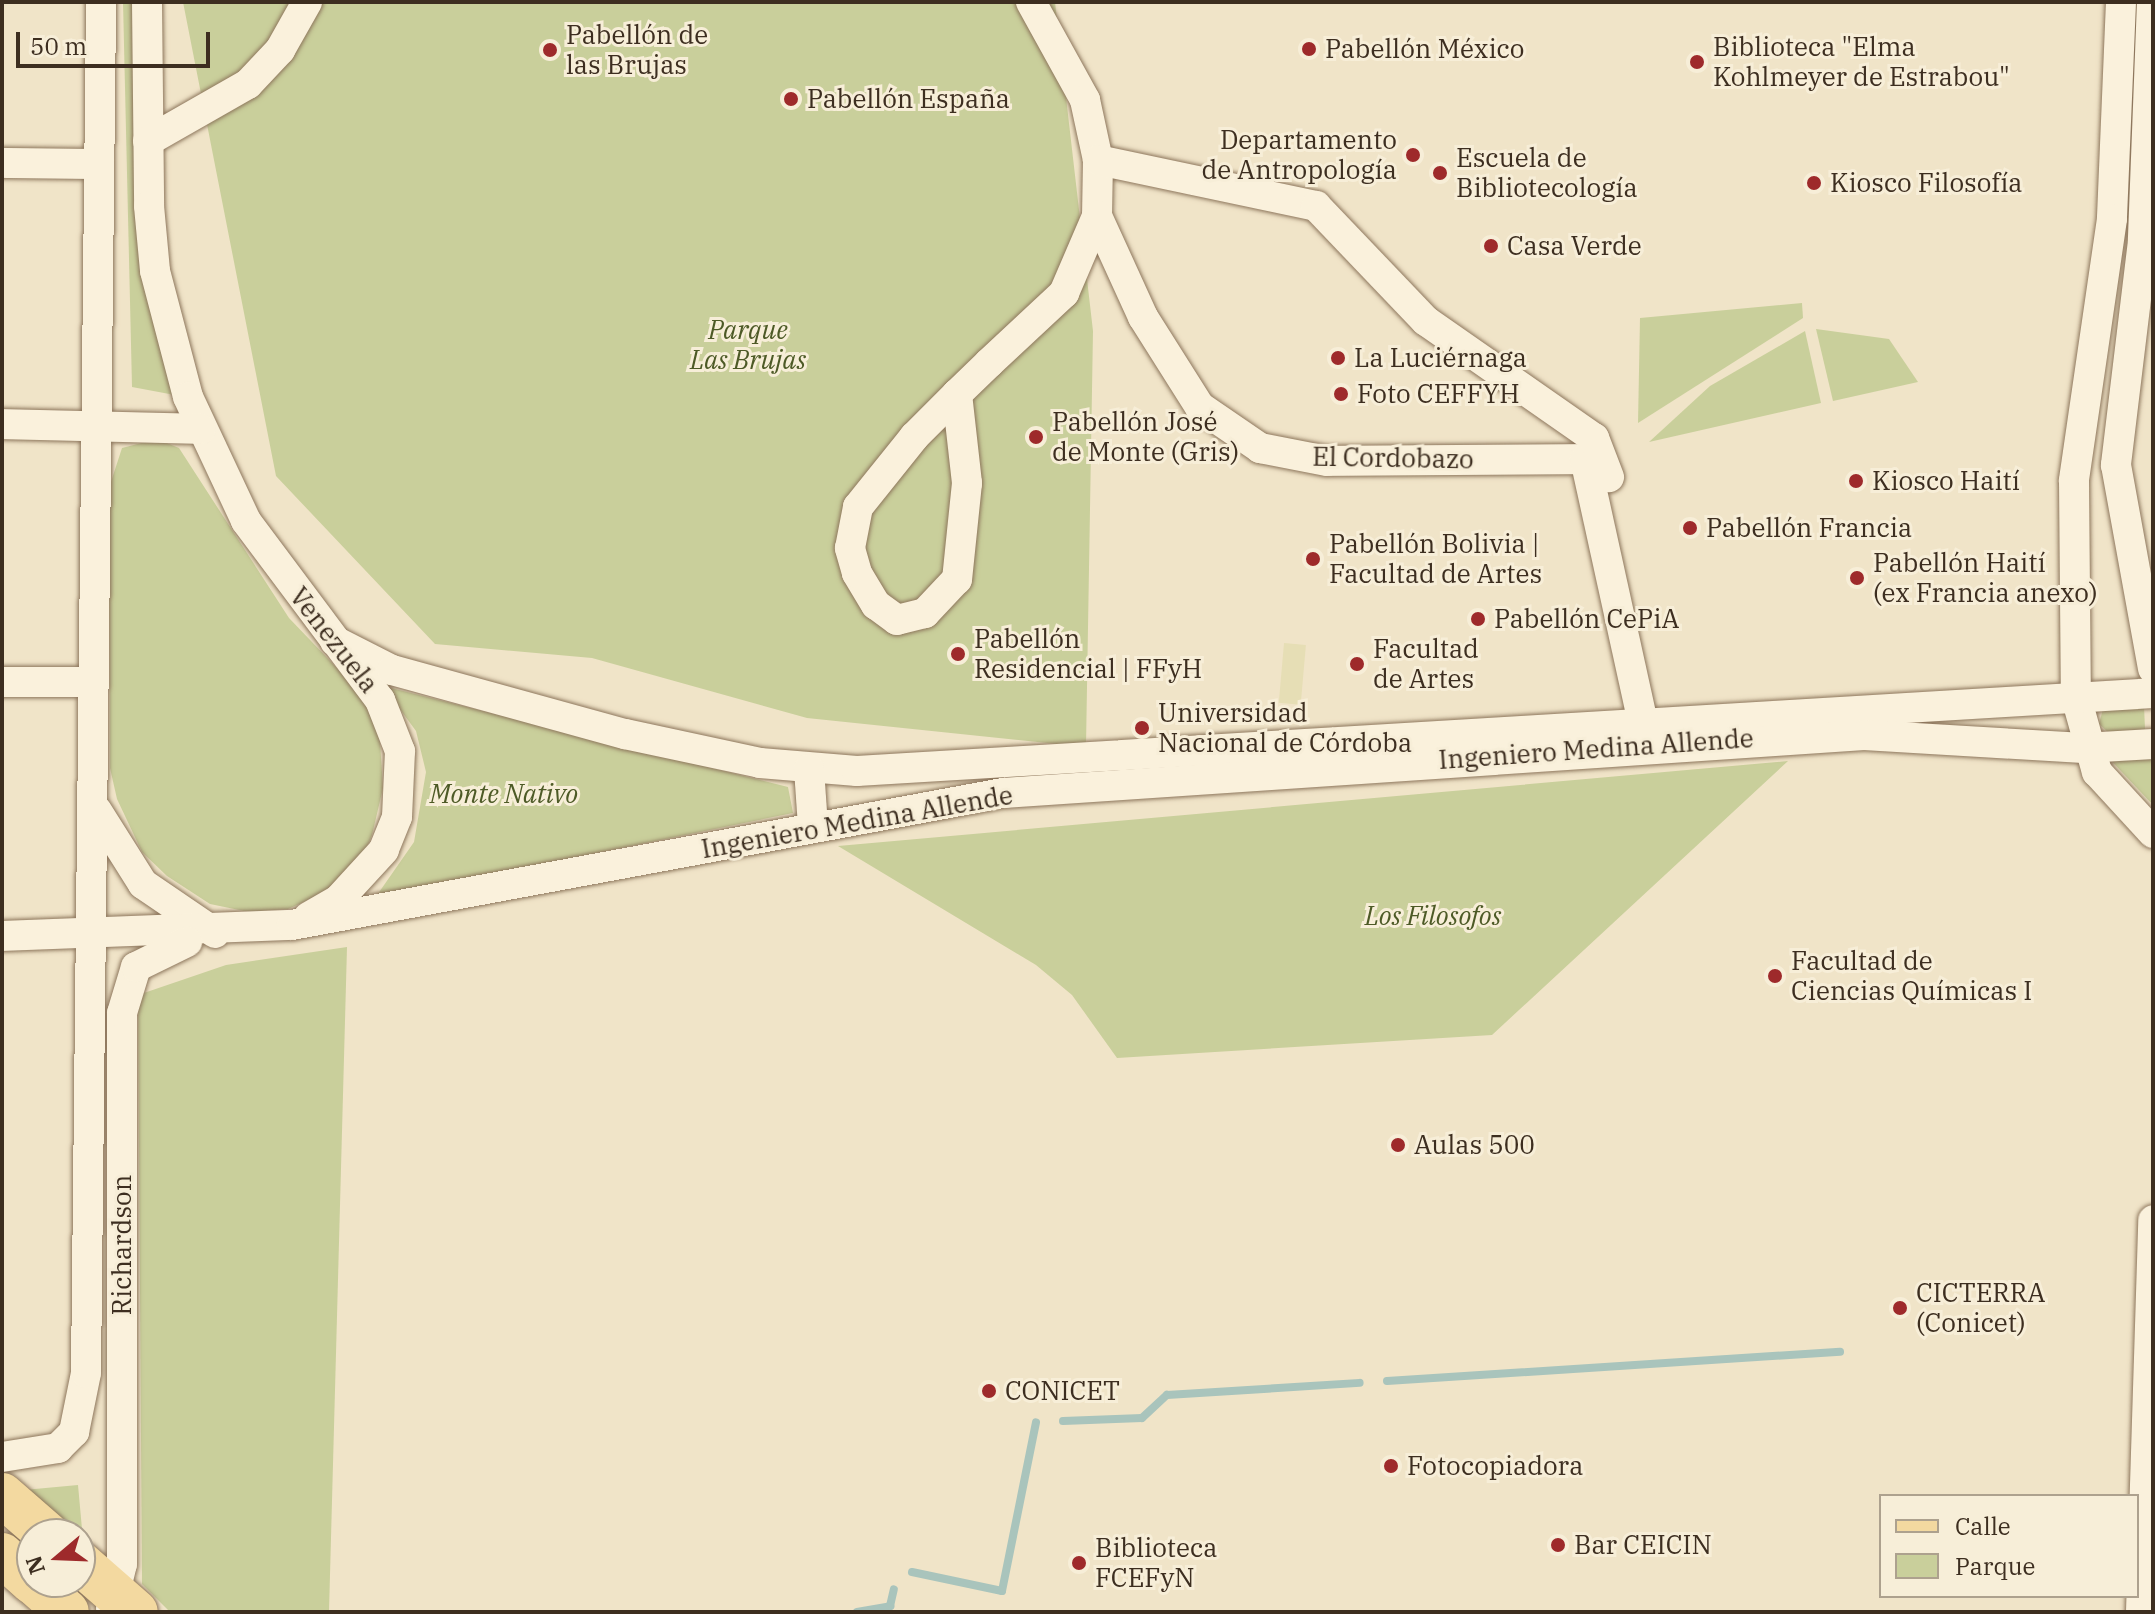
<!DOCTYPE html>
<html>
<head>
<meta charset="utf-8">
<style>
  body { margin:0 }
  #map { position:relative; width:2155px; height:1614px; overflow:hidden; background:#f0e4c8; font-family:"IBM Plex Serif",serif }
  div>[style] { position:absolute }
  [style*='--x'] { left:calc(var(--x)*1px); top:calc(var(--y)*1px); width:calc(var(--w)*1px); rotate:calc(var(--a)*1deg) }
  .farmland>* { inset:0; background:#e6deb5; transform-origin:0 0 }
  .green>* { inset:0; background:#c9cf9b }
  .stream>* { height:8px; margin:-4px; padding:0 4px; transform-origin:4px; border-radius:4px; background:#a9c4bc }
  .roads { filter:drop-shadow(0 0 2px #8d765c) drop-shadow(0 0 2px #8d765c) }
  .street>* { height:30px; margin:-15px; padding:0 15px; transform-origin:15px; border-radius:15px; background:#faf1dc }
  .primary>* { height:44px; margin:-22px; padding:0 22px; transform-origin:22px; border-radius:22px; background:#f3d9a0 }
  .dots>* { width:22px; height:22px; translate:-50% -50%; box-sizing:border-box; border:4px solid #f7eed8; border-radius:50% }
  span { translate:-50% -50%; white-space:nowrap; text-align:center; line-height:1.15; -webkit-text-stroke:6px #f7eed8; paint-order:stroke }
  .poi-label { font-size:26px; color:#3d2e20 }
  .left { translate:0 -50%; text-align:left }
  .right { translate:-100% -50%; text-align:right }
  .park-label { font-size:26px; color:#4d5a26; font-style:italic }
  .street-label { font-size:26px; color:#3d2e20 }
  .frame { position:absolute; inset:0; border:4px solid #3d2e20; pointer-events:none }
  .legend { position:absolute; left:1879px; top:1494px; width:260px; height:104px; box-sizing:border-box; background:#f7eed8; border:2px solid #ada18e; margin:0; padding:10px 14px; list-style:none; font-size:24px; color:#3d2e20 }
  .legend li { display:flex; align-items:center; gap:16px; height:40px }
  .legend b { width:40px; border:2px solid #ada18e }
  .north { position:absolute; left:16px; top:1518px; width:80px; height:80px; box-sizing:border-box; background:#f7eed8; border:2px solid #ada18e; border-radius:50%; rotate:251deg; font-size:22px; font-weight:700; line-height:32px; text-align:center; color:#3d2e20 }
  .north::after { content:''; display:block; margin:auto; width:28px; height:36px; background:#9e2a2b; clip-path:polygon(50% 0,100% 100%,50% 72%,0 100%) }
  .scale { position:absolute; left:16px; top:32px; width:194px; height:36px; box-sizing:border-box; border:4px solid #3d2e20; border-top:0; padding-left:10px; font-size:24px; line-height:28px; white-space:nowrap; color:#3d2e20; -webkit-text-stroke:6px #f7eed8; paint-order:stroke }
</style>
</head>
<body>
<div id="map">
  <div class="farmland">
    <i style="left:1284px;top:643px;width:22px;height:60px;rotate:5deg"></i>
  </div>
  <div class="green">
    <i style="clip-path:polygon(123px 2px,141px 2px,180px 396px,132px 387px)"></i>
    <i style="clip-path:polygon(183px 2px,1055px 2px,1093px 331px,1086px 747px,807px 718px,592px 658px,435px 644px,276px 476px)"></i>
    <i style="clip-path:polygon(1802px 303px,1803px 318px,1638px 423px,1640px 318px)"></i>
    <i style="clip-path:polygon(1816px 329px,1889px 339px,1918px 382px,1833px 401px)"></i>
    <i style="clip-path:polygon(1805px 331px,1821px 403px,1649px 442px,1710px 386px)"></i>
    <i style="clip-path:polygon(157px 439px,179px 448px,289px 618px,378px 711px,383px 788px,372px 835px,363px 857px,324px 893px,288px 909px,249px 912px,210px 904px,167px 876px,142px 852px,117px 799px,110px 768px,109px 488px,122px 448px)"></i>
    <i style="clip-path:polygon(383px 686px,788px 787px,793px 813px,375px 898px,414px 842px,426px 772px,416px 731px)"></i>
    <i style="clip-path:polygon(2104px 705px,2144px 706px,2145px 729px,2110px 734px,2099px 724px)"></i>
    <i style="clip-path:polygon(2104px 753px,2153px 754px,2153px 805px)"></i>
    <i style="clip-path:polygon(1788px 761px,1492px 1035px,1117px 1058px,1072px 995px,1036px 965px,838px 846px)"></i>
    <i style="clip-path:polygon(347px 947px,329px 1612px,170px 1612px,142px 1584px,138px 995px,226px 965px)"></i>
    <i style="clip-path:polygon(78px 1485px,83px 1540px,24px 1490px)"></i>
  </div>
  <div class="stream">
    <i style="--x:1387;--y:1381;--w:454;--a:-3.7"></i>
    <i style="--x:1063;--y:1421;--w:79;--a:-2.2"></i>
    <i style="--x:1142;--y:1418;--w:34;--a:-43"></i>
    <i style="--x:1167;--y:1395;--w:193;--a:-3.6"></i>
    <i style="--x:912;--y:1572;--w:92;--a:11.9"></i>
    <i style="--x:1002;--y:1591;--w:172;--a:-78.6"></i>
    <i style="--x:857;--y:1612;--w:34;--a:-10"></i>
    <i style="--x:890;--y:1606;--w:17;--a:-77"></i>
  </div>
  <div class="roads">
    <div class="street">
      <i style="--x:147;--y:2;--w:204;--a:89.4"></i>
      <i style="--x:149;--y:206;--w:65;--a:84.7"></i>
      <i style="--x:155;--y:271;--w:130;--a:75.3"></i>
      <i style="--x:188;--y:397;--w:137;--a:64.9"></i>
      <i style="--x:246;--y:521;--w:224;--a:53.2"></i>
      <i style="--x:380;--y:700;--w:55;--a:68.6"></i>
      <i style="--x:400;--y:751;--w:66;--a:92.6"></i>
      <i style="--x:397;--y:817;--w:35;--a:112"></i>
      <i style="--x:384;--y:850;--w:68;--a:132.6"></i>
      <i style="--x:338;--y:900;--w:34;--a:150"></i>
      <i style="--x:1031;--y:2;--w:112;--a:61.1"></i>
      <i style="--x:1085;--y:100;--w:61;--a:77.8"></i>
      <i style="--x:1098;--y:160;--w:56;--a:91"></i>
      <i style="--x:1097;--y:216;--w:111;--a:65.5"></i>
      <i style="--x:1143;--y:317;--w:107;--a:57.7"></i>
      <i style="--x:1200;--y:407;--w:73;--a:34.3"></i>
      <i style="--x:1260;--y:448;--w:68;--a:11"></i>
      <i style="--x:1327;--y:461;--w:258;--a:-0.4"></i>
      <i style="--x:1585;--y:459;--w:288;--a:77.6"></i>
      <i style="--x:2121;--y:2;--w:217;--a:92.4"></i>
      <i style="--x:2112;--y:219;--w:265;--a:98.3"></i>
      <i style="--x:2074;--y:481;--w:216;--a:89.5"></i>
      <i style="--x:2076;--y:697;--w:78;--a:74.4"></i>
      <i style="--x:2097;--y:772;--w:83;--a:47.4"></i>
      <i style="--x:2152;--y:2;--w:239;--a:92.2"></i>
      <i style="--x:2143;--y:241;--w:226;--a:96.9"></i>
      <i style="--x:2116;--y:465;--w:207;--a:79.7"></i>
      <i style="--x:148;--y:141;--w:115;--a:-29.7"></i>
      <i style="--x:248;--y:84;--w:47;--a:-46.7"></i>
      <i style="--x:280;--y:50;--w:55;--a:-60.6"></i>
      <i style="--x:1098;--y:160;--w:223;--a:11.9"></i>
      <i style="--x:1316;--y:206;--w:159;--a:46.3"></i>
      <i style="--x:1426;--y:321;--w:205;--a:34.9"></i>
      <i style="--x:1594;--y:438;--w:42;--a:69"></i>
      <i style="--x:2;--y:163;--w:97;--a:0.6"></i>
      <i style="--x:957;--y:394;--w:90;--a:83.6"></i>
      <i style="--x:967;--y:483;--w:97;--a:95.9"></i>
      <i style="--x:957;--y:579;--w:47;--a:133.3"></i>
      <i style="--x:925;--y:613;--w:29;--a:166"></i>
      <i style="--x:897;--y:620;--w:26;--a:-144"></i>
      <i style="--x:876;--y:605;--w:37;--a:-121"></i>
      <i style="--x:857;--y:573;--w:26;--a:-106"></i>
      <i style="--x:850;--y:548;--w:42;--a:-79"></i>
      <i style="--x:858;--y:507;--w:90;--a:-51.3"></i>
      <i style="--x:914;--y:437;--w:61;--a:-45"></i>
      <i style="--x:957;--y:394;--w:45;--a:-44.1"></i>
      <i style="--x:989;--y:363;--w:103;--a:-43"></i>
      <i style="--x:1064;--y:293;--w:84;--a:-66.8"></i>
      <i style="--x:2;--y:424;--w:199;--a:1.4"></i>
      <i style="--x:335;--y:641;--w:64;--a:27"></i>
      <i style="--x:392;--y:670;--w:242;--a:15.4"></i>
      <i style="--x:625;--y:734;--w:138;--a:12.1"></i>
      <i style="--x:760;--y:763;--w:97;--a:4.7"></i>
      <i style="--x:857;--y:771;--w:1298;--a:-3.44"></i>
      <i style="--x:2;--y:682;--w:90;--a:0"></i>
      <i style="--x:809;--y:769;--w:57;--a:86"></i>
      <i style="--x:97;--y:811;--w:86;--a:57.8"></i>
      <i style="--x:143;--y:884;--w:87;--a:34.2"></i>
      <i style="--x:2;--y:936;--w:290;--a:-2.2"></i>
      <i style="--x:292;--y:925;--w:723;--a:-10.52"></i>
      <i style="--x:1003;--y:793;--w:863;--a:-3.85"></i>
      <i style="--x:1864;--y:735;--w:220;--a:3.4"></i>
      <i style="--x:2084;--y:748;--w:69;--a:-3.3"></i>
      <i style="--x:2;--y:1457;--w:57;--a:-9.1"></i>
      <i style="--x:58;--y:1448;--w:23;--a:-45"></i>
      <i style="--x:74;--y:1432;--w:60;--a:-78.5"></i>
      <i style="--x:86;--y:1373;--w:1371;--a:-89.37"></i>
      <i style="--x:111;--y:1609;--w:46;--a:-76.3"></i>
      <i style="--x:122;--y:1564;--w:551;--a:-90"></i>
      <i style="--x:122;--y:1013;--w:48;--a:-73.1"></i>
      <i style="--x:136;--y:967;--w:57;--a:-26.1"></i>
      <i style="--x:2141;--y:1612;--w:392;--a:-88.2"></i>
    </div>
    <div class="primary">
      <i style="--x:2;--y:1495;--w:60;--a:40.9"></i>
      <i style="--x:2;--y:1555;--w:40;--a:42"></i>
      <i style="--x:80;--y:1563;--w:74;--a:41.2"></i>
      <i style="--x:33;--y:1582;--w:45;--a:41.4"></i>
    </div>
  </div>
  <div class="dots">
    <i style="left:1309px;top:49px;background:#9e2a2b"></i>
    <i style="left:550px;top:50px;background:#9e2a2b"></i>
    <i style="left:1697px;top:62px;background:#9e2a2b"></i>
    <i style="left:791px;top:99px;background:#9e2a2b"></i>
    <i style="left:1413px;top:155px;background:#9e2a2b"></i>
    <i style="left:1440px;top:173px;background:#9e2a2b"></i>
    <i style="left:1814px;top:183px;background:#9e2a2b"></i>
    <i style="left:1491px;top:246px;background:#9e2a2b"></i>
    <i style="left:1338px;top:358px;background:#9e2a2b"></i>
    <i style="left:1341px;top:394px;background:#9e2a2b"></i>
    <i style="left:1036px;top:437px;background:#9e2a2b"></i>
    <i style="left:1856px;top:481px;background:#9e2a2b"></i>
    <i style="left:1690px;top:528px;background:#9e2a2b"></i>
    <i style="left:1313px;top:559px;background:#9e2a2b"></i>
    <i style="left:1857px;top:578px;background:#9e2a2b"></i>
    <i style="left:1478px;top:619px;background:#9e2a2b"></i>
    <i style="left:958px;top:654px;background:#9e2a2b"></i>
    <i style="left:1357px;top:664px;background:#9e2a2b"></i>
    <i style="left:1142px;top:728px;background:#9e2a2b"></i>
    <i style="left:1775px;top:976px;background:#9e2a2b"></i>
    <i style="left:1398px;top:1145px;background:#9e2a2b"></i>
    <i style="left:1900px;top:1308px;background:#9e2a2b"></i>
    <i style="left:989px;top:1391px;background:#9e2a2b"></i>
    <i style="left:1391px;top:1466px;background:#9e2a2b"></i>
    <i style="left:1558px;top:1545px;background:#9e2a2b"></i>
    <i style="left:1079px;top:1563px;background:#9e2a2b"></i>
  </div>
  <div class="poi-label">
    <span class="left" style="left:566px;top:50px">Pabellón de<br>las Brujas</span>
    <span class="left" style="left:1713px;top:62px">Biblioteca "Elma<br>Kohlmeyer de Estrabou"</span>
    <span class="left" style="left:1325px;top:49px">Pabellón México</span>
    <span class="left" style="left:807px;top:99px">Pabellón España</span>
    <span class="right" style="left:1397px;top:155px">Departamento<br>de Antropología</span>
    <span class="left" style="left:1456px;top:173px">Escuela de<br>Bibliotecología</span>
    <span class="left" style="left:1830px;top:183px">Kiosco Filosofía</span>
    <span class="left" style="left:1507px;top:246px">Casa Verde</span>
    <span class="left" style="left:1354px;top:358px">La Luciérnaga</span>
    <span class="left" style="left:1357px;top:394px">Foto CEFFYH</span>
    <span class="left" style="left:1052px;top:437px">Pabellón José<br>de Monte (Gris)</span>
    <span class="left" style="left:1872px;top:481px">Kiosco Haití</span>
    <span class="left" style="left:1706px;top:528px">Pabellón Francia</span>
    <span class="left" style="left:1329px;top:559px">Pabellón Bolivia |<br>Facultad de Artes</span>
    <span class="left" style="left:1873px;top:578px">Pabellón Haití<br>(ex Francia anexo)</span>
    <span class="left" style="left:1494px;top:619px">Pabellón CePiA</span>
    <span class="left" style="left:974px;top:654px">Pabellón<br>Residencial | FFyH</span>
    <span class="left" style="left:1373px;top:664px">Facultad<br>de Artes</span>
    <span class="left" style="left:1158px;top:728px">Universidad<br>Nacional de Córdoba</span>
    <span class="left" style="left:1791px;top:976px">Facultad de<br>Ciencias Químicas I</span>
    <span class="left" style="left:1414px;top:1145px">Aulas 500</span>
    <span class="left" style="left:1916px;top:1308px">CICTERRA<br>(Conicet)</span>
    <span class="left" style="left:1005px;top:1391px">CONICET</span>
    <span class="left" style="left:1407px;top:1466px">Fotocopiadora</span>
    <span class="left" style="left:1574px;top:1545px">Bar CEICIN</span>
    <span class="left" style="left:1095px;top:1563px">Biblioteca<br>FCEFyN</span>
  </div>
  <div class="park-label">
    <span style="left:748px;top:345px">Parque<br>Las Brujas</span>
    <span style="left:504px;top:794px">Monte Nativo</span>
    <span style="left:1433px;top:916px">Los Filosofos</span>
  </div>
  <div class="street-label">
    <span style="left:1393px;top:458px;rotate:1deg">El Cordobazo</span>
    <span style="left:334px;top:640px;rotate:52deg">Venezuela</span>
    <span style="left:1596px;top:749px;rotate:-4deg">Ingeniero Medina Allende</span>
    <span style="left:857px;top:822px;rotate:-10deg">Ingeniero Medina Allende</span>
    <span style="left:122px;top:1245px;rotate:-90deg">Richardson</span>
  </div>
  <div class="frame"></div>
  <ul class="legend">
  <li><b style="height:10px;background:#f3d9a0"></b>Calle</li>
  <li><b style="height:22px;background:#c9cf9b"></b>Parque</li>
  </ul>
  <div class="north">N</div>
  <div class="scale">50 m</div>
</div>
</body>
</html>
